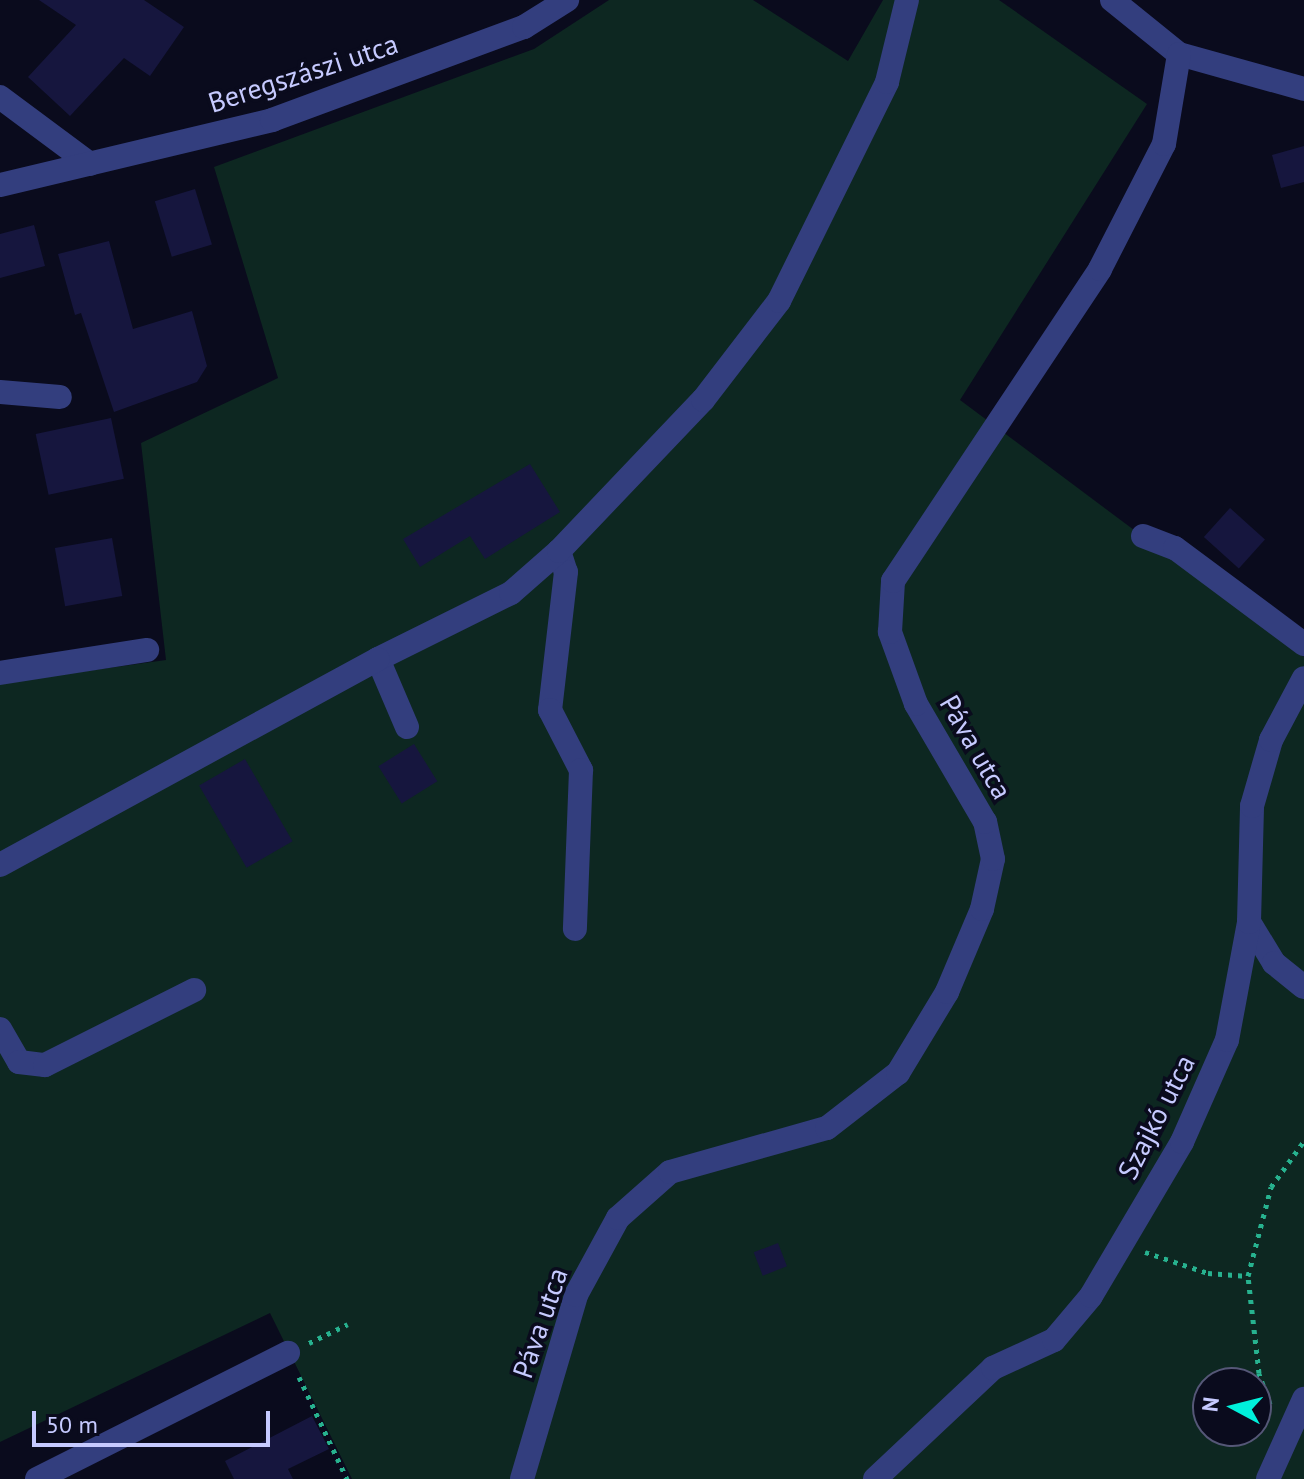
<!DOCTYPE html>
<html>
<head>
<meta charset="utf-8">
<style>
  body { margin:0 }
  #map { position:relative; width:1304px; height:1479px; overflow:hidden; background:#0a0b1d; font-family:"PT Sans",sans-serif }
  div>[style] { position:absolute }
  [style*='--x'] { left:calc(var(--x)*1px); top:calc(var(--y)*1px); width:calc(var(--w)*1px); rotate:calc(var(--a)*1deg) }
  .green>* { inset:0; background:#0d2721 }
  .building>* { inset:0; background:#16163e; transform-origin:0 0 }
  .path>* { height:5px; margin-top:-2.5px; transform-origin:0; background:repeating-linear-gradient(90deg,#27b28f 0 4px,transparent 0 10px) }
  .minor>* { height:24px; margin:-12px; padding:0 12px; transform-origin:12px; border-radius:12px; background:#333e7e }
  span { translate:-50% -50%; white-space:nowrap; text-align:center; line-height:1.15; -webkit-text-stroke:7px #0a0b1d; paint-order:stroke }
  .street-label { font-size:28px; color:#c6caff }
  .north { position:absolute; left:1192px; top:1367px; width:80px; height:80px; box-sizing:border-box; background:#0a0b1d; border:2px solid #555777; border-radius:50%; rotate:277deg; font-size:22px; font-weight:700; line-height:32px; text-align:center; color:#c6caff }
  .north::after { content:''; display:block; margin:auto; width:28px; height:36px; background:#00f1db; clip-path:polygon(50% 0,100% 100%,50% 72%,0 100%) }
  .scale { position:absolute; left:32px; top:1411px; width:238px; height:36px; box-sizing:border-box; border:4px solid #c6caff; border-top:0; padding-left:10px; font-size:24px; line-height:28px; white-space:nowrap; color:#c6caff; -webkit-text-stroke:6px #0a0b1d; paint-order:stroke }
</style>
</head>
<body>
<div id="map">
  <div class="green">
    <i style="clip-path:polygon(evenodd,609px 0,753px 0,848px 61px,883px 0,999px 0,1147px 104px,960px 400px,1304px 657px,1304px 1479px,352px 1479px,270px 1313px,0 1442px,0 683px,166px 660px,141px 443px,278px 378px,214px 167px,534px 49px,609px 0,1208px 1383px,1256px 1383px,1256px 1431px,1208px 1431px,1208px 1383px)"></i>
  </div>
  <div class="building">
    <i style="clip-path:polygon(39px 0,144px 0,184px 27px,150px 76px,124px 58px,70px 116px,28px 77px,76px 25px)"></i>
    <i style="clip-path:polygon(1304px 146px,1304px 182px,1281px 188px,1272px 155px)"></i>
    <i style="left:195px;top:189px;width:58px;height:42px;rotate:73deg"></i>
    <i style="clip-path:polygon(34px 225px,45px 266px,0 278px,0 234px)"></i>
    <i style="clip-path:polygon(109px 241px,133px 329px,192px 311px,207px 366px,197px 382px,114px 412px,81px 313px,75px 315px,58px 254px)"></i>
    <i style="left:111px;top:418px;width:62px;height:77px;rotate:78deg"></i>
    <i style="clip-path:polygon(530px 464px,560px 512px,485px 559px,470px 536px,420px 567px,403px 539px)"></i>
    <i style="left:1230px;top:508px;width:47px;height:39px;rotate:42deg"></i>
    <i style="left:112px;top:538px;width:59px;height:58px;rotate:80deg"></i>
    <i style="left:414px;top:744px;width:44px;height:42px;rotate:58deg"></i>
    <i style="left:245px;top:759px;width:95px;height:53px;rotate:60deg"></i>
    <i style="left:778px;top:1243px;width:25px;height:26px;rotate:69deg"></i>
    <i style="clip-path:polygon(312px 1416px,329px 1449px,288px 1469px,293px 1479px,234px 1479px,225px 1461px)"></i>
  </div>
  <div class="path">
    <i style="--x:1145;--y:1252;--w:66;--a:18.4"></i>
    <i style="--x:1208;--y:1273;--w:40;--a:4.3"></i>
    <i style="--x:309;--y:1343;--w:43;--a:-26"></i>
    <i style="--x:299;--y:1377;--w:113;--a:64.8"></i>
    <i style="--x:1270;--y:1404;--w:33;--a:-110"></i>
    <i style="--x:1259;--y:1373;--w:98;--a:-96.5"></i>
    <i style="--x:1248;--y:1276;--w:92;--a:-75.5"></i>
    <i style="--x:1271;--y:1187;--w:57;--a:-54.3"></i>
  </div>
  <div class="minor">
    <i style="--x:1112;--y:0;--w:86;--a:38.9"></i>
    <i style="--x:1179;--y:54;--w:130;--a:15.6"></i>
    <i style="--x:0;--y:97;--w:112;--a:36.7"></i>
    <i style="--x:0;--y:185;--w:280;--a:-13.4"></i>
    <i style="--x:272;--y:120;--w:269;--a:-20.3"></i>
    <i style="--x:524;--y:27;--w:51;--a:-32.1"></i>
    <i style="--x:0;--y:392;--w:60;--a:4.8"></i>
    <i style="--x:1143;--y:536;--w:34;--a:21"></i>
    <i style="--x:1175;--y:548;--w:161;--a:36.7"></i>
    <i style="--x:559;--y:551;--w:22;--a:72"></i>
    <i style="--x:566;--y:572;--w:139;--a:96.6"></i>
    <i style="--x:550;--y:710;--w:68;--a:62.7"></i>
    <i style="--x:581;--y:770;--w:159;--a:92.2"></i>
    <i style="--x:0;--y:673;--w:149;--a:-8.9"></i>
    <i style="--x:407;--y:727;--w:74;--a:-113.1"></i>
    <i style="--x:378;--y:659;--w:148;--a:-26.4"></i>
    <i style="--x:511;--y:593;--w:64;--a:-41.2"></i>
    <i style="--x:559;--y:551;--w:209;--a:-46.4"></i>
    <i style="--x:703;--y:400;--w:125;--a:-52.5"></i>
    <i style="--x:779;--y:301;--w:244;--a:-63.7"></i>
    <i style="--x:887;--y:82;--w:84;--a:-76.3"></i>
    <i style="--x:0;--y:865;--w:430;--a:-28.6"></i>
    <i style="--x:1249;--y:922;--w:48;--a:58.6"></i>
    <i style="--x:1274;--y:963;--w:38;--a:39"></i>
    <i style="--x:0;--y:1029;--w:38;--a:60"></i>
    <i style="--x:19;--y:1062;--w:26;--a:7"></i>
    <i style="--x:45;--y:1065;--w:167;--a:-26.7"></i>
    <i style="--x:37;--y:1479;--w:281;--a:-26.7"></i>
    <i style="--x:522;--y:1479;--w:192;--a:-73.6"></i>
    <i style="--x:576;--y:1295;--w:88;--a:-61.4"></i>
    <i style="--x:618;--y:1218;--w:69;--a:-41.5"></i>
    <i style="--x:670;--y:1172;--w:163;--a:-15.7"></i>
    <i style="--x:827;--y:1128;--w:90;--a:-37.8"></i>
    <i style="--x:898;--y:1073;--w:95;--a:-58.8"></i>
    <i style="--x:947;--y:992;--w:90;--a:-67.1"></i>
    <i style="--x:982;--y:909;--w:51;--a:-77.6"></i>
    <i style="--x:993;--y:859;--w:38;--a:-102"></i>
    <i style="--x:985;--y:822;--w:137;--a:-120.3"></i>
    <i style="--x:916;--y:704;--w:77;--a:-109.9"></i>
    <i style="--x:890;--y:632;--w:51;--a:-86.6"></i>
    <i style="--x:893;--y:581;--w:374;--a:-56.4"></i>
    <i style="--x:1100;--y:269;--w:140;--a:-62.9"></i>
    <i style="--x:1164;--y:144;--w:91;--a:-80.5"></i>
    <i style="--x:875;--y:1479;--w:162;--a:-43.2"></i>
    <i style="--x:993;--y:1368;--w:67;--a:-24.7"></i>
    <i style="--x:1054;--y:1340;--w:57;--a:-49.9"></i>
    <i style="--x:1091;--y:1296;--w:179;--a:-59.4"></i>
    <i style="--x:1182;--y:1142;--w:111;--a:-66.2"></i>
    <i style="--x:1227;--y:1040;--w:120;--a:-79.4"></i>
    <i style="--x:1249;--y:922;--w:116;--a:-88.5"></i>
    <i style="--x:1252;--y:806;--w:69;--a:-73.9"></i>
    <i style="--x:1271;--y:740;--w:70;--a:-62"></i>
    <i style="--x:1268;--y:1479;--w:88;--a:-65.8"></i>
  </div>
  <div class="street-label">
    <span style="left:303px;top:73px;rotate:-18deg">Beregszászi utca</span>
    <span style="left:976px;top:747px;rotate:60deg">Páva utca</span>
    <span style="left:1156px;top:1117px;rotate:-63deg">Szajkó utca</span>
    <span style="left:540px;top:1323px;rotate:-71deg">Páva utca</span>
  </div>
  <div class="north">N</div>
  <div class="scale">50 m</div>
</div>
</body>
</html>
